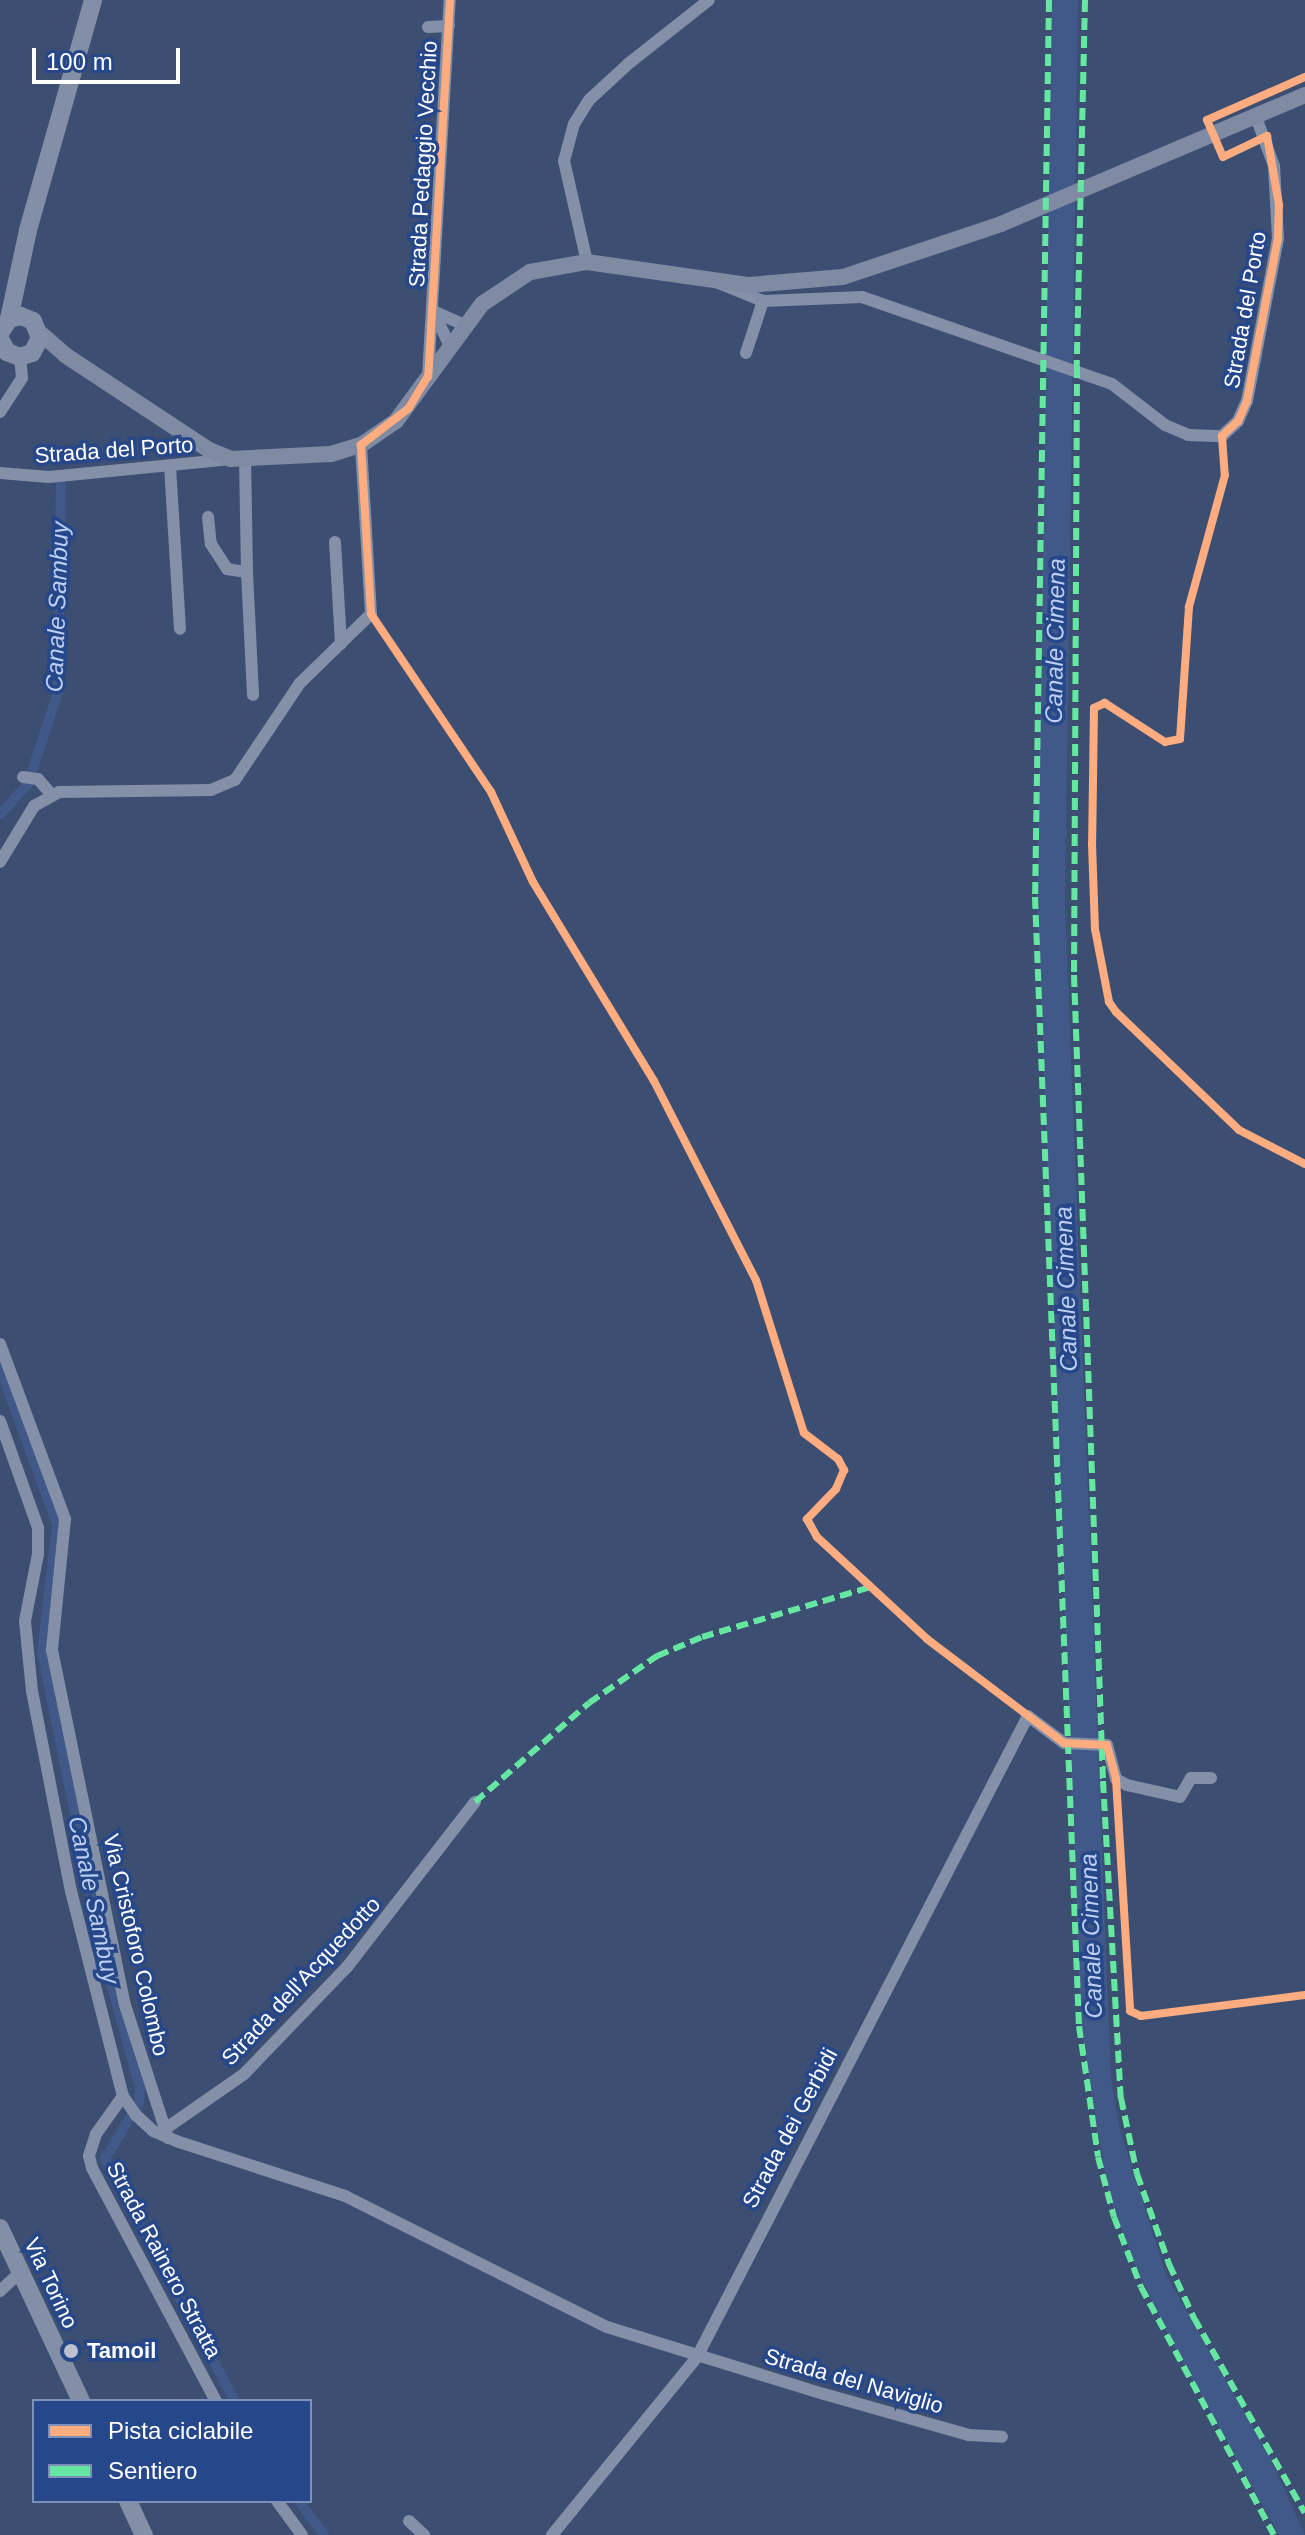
<!DOCTYPE html>
<html>
<head>
<meta charset="utf-8">
<style>
  body { margin:0 }
  #map { position:relative; width:1305px; height:2535px; overflow:hidden; background:#3c4f73; font-family:Helvetica,sans-serif }
  div>[style] { position:absolute }
  [style*='--x'] { left:calc(var(--x)*1px); top:calc(var(--y)*1px); width:calc(var(--w)*1px); rotate:calc(var(--a)*1deg) }
  .water>* { inset:0; background:#415988 }
  .canal>* { height:10px; margin:-5px; padding:0 5px; transform-origin:5px; border-radius:5px; background:#415988 }
  .street>* { height:12px; margin:-6px; padding:0 6px; transform-origin:6px; border-radius:6px; background:#8390a7 }
  .secondary>* { height:16px; margin:-8px; padding:0 8px; transform-origin:8px; border-radius:8px; background:#7f8ba3 }
  .primary>* { height:18px; margin:-9px; padding:0 9px; transform-origin:9px; border-radius:9px; background:#828fa6 }
  .quiet>* { height:6px; margin-top:-3px; transform-origin:0; background:repeating-linear-gradient(90deg,#66e7a1 0 12px,transparent 0 18px) }
  .cycleway>* { height:8px; margin:-4px; padding:0 4px; transform-origin:4px; border-radius:4px; background:#ffac80 }
  .dots>* { width:22px; height:22px; translate:-50% -50%; box-sizing:border-box; border:4px solid #264789; border-radius:50% }
  span { translate:-50% -50%; white-space:nowrap; text-align:center; line-height:1.15; -webkit-text-stroke:7px #264789; paint-order:stroke }
  .street-label { font-size:22px; color:#fff }
  .poi-label { font-size:22px; color:#fff; font-weight:700 }
  .left { translate:0 -50%; text-align:left }
  .water-label { font-size:24px; color:#bed0f1; font-style:italic }
  .legend { position:absolute; left:32px; top:2399px; width:280px; height:104px; box-sizing:border-box; background:#264789; border:2px solid #7d91b8; margin:0; padding:10px 14px; list-style:none; font-size:24px; color:#fff }
  .legend li { display:flex; align-items:center; gap:16px; height:40px }
  .legend b { width:40px; border:2px solid #7d91b8 }
  .scale { position:absolute; left:32px; top:48px; width:148px; height:36px; box-sizing:border-box; border:4px solid #fff; border-top:0; padding-left:10px; font-size:24px; line-height:28px; white-space:nowrap; color:#fff; -webkit-text-stroke:6px #264789; paint-order:stroke }
</style>
</head>
<body>
<div id="map">
  <div class="water">
    <i style="clip-path:polygon(1052px 0,1078px 0,1065px 904px,1111px 2079px,1120px 2130px,1166px 2275px,1268px 2453px,1305px 2535px,1279px 2535px,1173px 2345px,1137px 2269px,1108px 2192px,1081px 2029px,1037px 898px)"></i>
  </div>
  <div class="canal">
    <i style="--x:0;--y:814;--w:41;--a:-47"></i>
    <i style="--x:28;--y:784;--w:97;--a:-71.9"></i>
    <i style="--x:58;--y:692;--w:211;--a:-89.2"></i>
    <i style="--x:0;--y:1368;--w:167;--a:70"></i>
    <i style="--x:57;--y:1525;--w:128;--a:96.7"></i>
    <i style="--x:42;--y:1652;--w:312;--a:78.5"></i>
    <i style="--x:104;--y:1958;--w:135;--a:74.5"></i>
    <i style="--x:140;--y:2088;--w:15;--a:94"></i>
    <i style="--x:139;--y:2103;--w:66;--a:121.3"></i>
    <i style="--x:105;--y:2159;--w:275;--a:61.8"></i>
    <i style="--x:299;--y:2501;--w:42;--a:53.7"></i>
  </div>
  <div class="street">
    <i style="--x:428;--y:27;--w:21;--a:-3"></i>
    <i style="--x:587;--y:262;--w:104;--a:-102.8"></i>
    <i style="--x:564;--y:161;--w:38;--a:-75"></i>
    <i style="--x:574;--y:124;--w:28;--a:-58"></i>
    <i style="--x:589;--y:100;--w:53;--a:-42.7"></i>
    <i style="--x:628;--y:64;--w:103;--a:-38.3"></i>
    <i style="--x:716;--y:282;--w:51;--a:22"></i>
    <i style="--x:763;--y:301;--w:99;--a:-2.3"></i>
    <i style="--x:862;--y:297;--w:265;--a:19.2"></i>
    <i style="--x:1112;--y:384;--w:67;--a:37.7"></i>
    <i style="--x:1165;--y:425;--w:25;--a:23"></i>
    <i style="--x:1188;--y:435;--w:34;--a:2"></i>
    <i style="--x:1222;--y:436;--w:22;--a:-43"></i>
    <i style="--x:1238;--y:421;--w:22;--a:-66"></i>
    <i style="--x:1247;--y:401;--w:166;--a:-79.2"></i>
    <i style="--x:1278;--y:238;--w:72;--a:-93.2"></i>
    <i style="--x:1274;--y:166;--w:52;--a:-110.2"></i>
    <i style="--x:433;--y:311;--w:35;--a:24"></i>
    <i style="--x:434;--y:313;--w:37;--a:64"></i>
    <i style="--x:746;--y:353;--w:55;--a:-71.9"></i>
    <i style="--x:428;--y:376;--w:377;--a:-86.7"></i>
    <i style="--x:0;--y:412;--w:40;--a:-57.1"></i>
    <i style="--x:22;--y:378;--w:21;--a:-95"></i>
    <i style="--x:170;--y:466;--w:163;--a:86.5"></i>
    <i style="--x:0;--y:473;--w:49;--a:4.7"></i>
    <i style="--x:49;--y:477;--w:183;--a:-5.6"></i>
    <i style="--x:208;--y:517;--w:27;--a:84"></i>
    <i style="--x:211;--y:544;--w:30;--a:57"></i>
    <i style="--x:227;--y:569;--w:20;--a:9"></i>
    <i style="--x:247;--y:572;--w:113;--a:-91"></i>
    <i style="--x:335;--y:542;--w:102;--a:86.6"></i>
    <i style="--x:247;--y:572;--w:123;--a:87.2"></i>
    <i style="--x:23;--y:777;--w:15;--a:8"></i>
    <i style="--x:38;--y:779;--w:21;--a:49"></i>
    <i style="--x:0;--y:862;--w:66;--a:-58.7"></i>
    <i style="--x:34;--y:806;--w:29;--a:-29"></i>
    <i style="--x:59;--y:792;--w:152;--a:-0.8"></i>
    <i style="--x:211;--y:790;--w:26;--a:-23"></i>
    <i style="--x:235;--y:780;--w:117;--a:-56.2"></i>
    <i style="--x:300;--y:683;--w:99;--a:-44.2"></i>
    <i style="--x:371;--y:614;--w:169;--a:-93.4"></i>
    <i style="--x:0;--y:1344;--w:187;--a:69.6"></i>
    <i style="--x:65;--y:1519;--w:132;--a:95.7"></i>
    <i style="--x:52;--y:1650;--w:362;--a:78.4"></i>
    <i style="--x:125;--y:2005;--w:140;--a:72.1"></i>
    <i style="--x:0;--y:1421;--w:114;--a:70.4"></i>
    <i style="--x:38;--y:1528;--w:26;--a:90"></i>
    <i style="--x:38;--y:1554;--w:68;--a:101"></i>
    <i style="--x:25;--y:1621;--w:70;--a:84.3"></i>
    <i style="--x:32;--y:1691;--w:204;--a:79"></i>
    <i style="--x:71;--y:1891;--w:211;--a:75.8"></i>
    <i style="--x:123;--y:2096;--w:23;--a:56"></i>
    <i style="--x:136;--y:2115;--w:23;--a:43"></i>
    <i style="--x:153;--y:2131;--w:25;--a:23"></i>
    <i style="--x:176;--y:2141;--w:178;--a:18"></i>
    <i style="--x:345;--y:2196;--w:293;--a:26.6"></i>
    <i style="--x:607;--y:2327;--w:227;--a:17.2"></i>
    <i style="--x:824;--y:2394;--w:151;--a:15.8"></i>
    <i style="--x:969;--y:2435;--w:33;--a:3"></i>
    <i style="--x:123;--y:2096;--w:47;--a:125.4"></i>
    <i style="--x:96;--y:2134;--w:23;--a:108"></i>
    <i style="--x:89;--y:2156;--w:12;--a:76"></i>
    <i style="--x:92;--y:2168;--w:264;--a:62"></i>
    <i style="--x:165;--y:2129;--w:96;--a:-34.8"></i>
    <i style="--x:244;--y:2074;--w:149;--a:-46.1"></i>
    <i style="--x:347;--y:1967;--w:209;--a:-52.2"></i>
    <i style="--x:0;--y:2291;--w:26;--a:-43"></i>
    <i style="--x:277;--y:2501;--w:42;--a:53.7"></i>
    <i style="--x:409;--y:2521;--w:21;--a:43"></i>
    <i style="--x:552;--y:2535;--w:230;--a:-50.8"></i>
    <i style="--x:697;--y:2357;--w:721;--a:-62.69"></i>
    <i style="--x:1028;--y:1716;--w:45;--a:36.9"></i>
    <i style="--x:1064;--y:1743;--w:43;--a:2.7"></i>
    <i style="--x:1107;--y:1745;--w:35;--a:75"></i>
    <i style="--x:1116;--y:1779;--w:13;--a:29"></i>
    <i style="--x:1127;--y:1785;--w:54;--a:12.8"></i>
    <i style="--x:1180;--y:1797;--w:22;--a:-60"></i>
    <i style="--x:1191;--y:1778;--w:20;--a:0"></i>
  </div>
  <div class="secondary">
    <i style="--x:39;--y:332;--w:35;--a:41"></i>
    <i style="--x:65;--y:355;--w:173;--a:33.4"></i>
    <i style="--x:209;--y:450;--w:24;--a:22"></i>
    <i style="--x:231;--y:459;--w:100;--a:-2.9"></i>
    <i style="--x:331;--y:454;--w:31;--a:-17"></i>
    <i style="--x:361;--y:445;--w:42;--a:-34.4"></i>
    <i style="--x:396;--y:421;--w:145;--a:-53.7"></i>
    <i style="--x:482;--y:304;--w:58;--a:-33.7"></i>
    <i style="--x:530;--y:272;--w:58;--a:-10"></i>
    <i style="--x:587;--y:262;--w:164;--a:8.1"></i>
    <i style="--x:749;--y:285;--w:94;--a:-4.9"></i>
    <i style="--x:843;--y:277;--w:167;--a:-18.5"></i>
    <i style="--x:1001;--y:224;--w:330;--a:-23"></i>
  </div>
  <div class="primary">
    <i style="--x:9;--y:319;--w:91;--a:-77.9"></i>
    <i style="--x:28;--y:230;--w:239;--a:-74.2"></i>
    <i style="--x:0;--y:333;--w:17;--a:-57"></i>
    <i style="--x:9;--y:319;--w:12;--a:-14"></i>
    <i style="--x:21;--y:316;--w:13;--a:23"></i>
    <i style="--x:33;--y:321;--w:18;--a:68"></i>
    <i style="--x:40;--y:338;--w:17;--a:118"></i>
    <i style="--x:32;--y:353;--w:13;--a:162"></i>
    <i style="--x:20;--y:357;--w:14;--a:-159"></i>
    <i style="--x:7;--y:352;--w:15;--a:-118"></i>
    <i style="--x:0;--y:2228;--w:191;--a:64.9"></i>
    <i style="--x:128;--y:2501;--w:38;--a:65"></i>
  </div>
  <div class="quiet">
    <i style="--x:1049;--y:0;--w:897;--a:90.89"></i>
    <i style="--x:1035;--y:897;--w:1130;--a:87.77"></i>
    <i style="--x:1079;--y:2026;--w:132;--a:81.7"></i>
    <i style="--x:1098;--y:2157;--w:62;--a:75.1"></i>
    <i style="--x:1114;--y:2217;--w:75;--a:68.9"></i>
    <i style="--x:1141;--y:2287;--w:281;--a:61.8"></i>
    <i style="--x:1085;--y:0;--w:366;--a:91.3"></i>
    <i style="--x:1077;--y:366;--w:609;--a:90.28"></i>
    <i style="--x:1074;--y:975;--w:807;--a:87.94"></i>
    <i style="--x:1103;--y:1781;--w:318;--a:86.8"></i>
    <i style="--x:1121;--y:2098;--w:78;--a:78.1"></i>
    <i style="--x:1137;--y:2174;--w:96;--a:70.4"></i>
    <i style="--x:1169;--y:2264;--w:60;--a:65.2"></i>
    <i style="--x:1194;--y:2318;--w:224;--a:60.4"></i>
    <i style="--x:475;--y:1802;--w:151;--a:-41"></i>
    <i style="--x:589;--y:1703;--w:83;--a:-34.7"></i>
    <i style="--x:657;--y:1656;--w:49;--a:-22.9"></i>
    <i style="--x:702;--y:1637;--w:179;--a:-16.5"></i>
  </div>
  <div class="cycleway">
    <i style="--x:450;--y:0;--w:377;--a:93.3"></i>
    <i style="--x:428;--y:376;--w:37;--a:121"></i>
    <i style="--x:409;--y:408;--w:61;--a:142.4"></i>
    <i style="--x:361;--y:445;--w:169;--a:86.6"></i>
    <i style="--x:371;--y:614;--w:215;--a:56"></i>
    <i style="--x:491;--y:792;--w:99;--a:65"></i>
    <i style="--x:533;--y:882;--w:233;--a:58.7"></i>
    <i style="--x:654;--y:1081;--w:224;--a:62.9"></i>
    <i style="--x:756;--y:1280;--w:160;--a:72.6"></i>
    <i style="--x:804;--y:1433;--w:43;--a:37.4"></i>
    <i style="--x:838;--y:1459;--w:13;--a:61"></i>
    <i style="--x:844;--y:1470;--w:21;--a:113"></i>
    <i style="--x:836;--y:1489;--w:42;--a:134"></i>
    <i style="--x:807;--y:1519;--w:21;--a:61"></i>
    <i style="--x:817;--y:1537;--w:150;--a:42.8"></i>
    <i style="--x:927;--y:1639;--w:172;--a:37.2"></i>
    <i style="--x:1064;--y:1743;--w:43;--a:2.7"></i>
    <i style="--x:1107;--y:1745;--w:35;--a:75"></i>
    <i style="--x:1116;--y:1779;--w:232;--a:86.5"></i>
    <i style="--x:1130;--y:2011;--w:12;--a:24"></i>
    <i style="--x:1141;--y:2016;--w:165;--a:-7.3"></i>
    <i style="--x:1305;--y:77;--w:107;--a:156.3"></i>
    <i style="--x:1207;--y:120;--w:40;--a:66.6"></i>
    <i style="--x:1223;--y:157;--w:49;--a:-25.5"></i>
    <i style="--x:1267;--y:136;--w:70;--a:80.1"></i>
    <i style="--x:1279;--y:205;--w:33;--a:92"></i>
    <i style="--x:1278;--y:238;--w:166;--a:100.8"></i>
    <i style="--x:1247;--y:401;--w:22;--a:114"></i>
    <i style="--x:1238;--y:421;--w:22;--a:137"></i>
    <i style="--x:1222;--y:436;--w:39;--a:86"></i>
    <i style="--x:1225;--y:475;--w:137;--a:105.3"></i>
    <i style="--x:1189;--y:607;--w:132;--a:93.9"></i>
    <i style="--x:1180;--y:739;--w:15;--a:169"></i>
    <i style="--x:1165;--y:742;--w:72;--a:-147"></i>
    <i style="--x:1105;--y:703;--w:12;--a:156"></i>
    <i style="--x:1094;--y:708;--w:136;--a:90.8"></i>
    <i style="--x:1092;--y:844;--w:85;--a:88"></i>
    <i style="--x:1095;--y:929;--w:74;--a:79.1"></i>
    <i style="--x:1109;--y:1002;--w:12;--a:55"></i>
    <i style="--x:1116;--y:1012;--w:170;--a:43.8"></i>
    <i style="--x:1239;--y:1130;--w:74;--a:27.3"></i>
  </div>
  <div class="dots">
    <i style="left:71px;top:2351px;background:#bbc1ce"></i>
  </div>
  <div class="street-label">
    <span style="left:423px;top:164px;rotate:-87deg">Strada Pedaggio Vecchio</span>
    <span style="left:1245px;top:310px;rotate:-80deg">Strada del Porto</span>
    <span style="left:114px;top:450px;rotate:-4deg">Strada del Porto</span>
    <span style="left:136px;top:1945px;rotate:77deg">Via Cristoforo Colombo</span>
    <span style="left:301px;top:1981px;rotate:-47deg">Strada dell'Acquedotto</span>
    <span style="left:790px;top:2128px;rotate:-62deg">Strada dei Gerbidi</span>
    <span style="left:164px;top:2260px;rotate:62deg">Strada Rainero Stratta</span>
    <span style="left:51px;top:2283px;rotate:65deg">Via Torino</span>
    <span style="left:854px;top:2381px;rotate:16deg">Strada del Naviglio</span>
  </div>
  <div class="poi-label">
    <span class="left" style="left:87px;top:2351px">Tamoil</span>
  </div>
  <div class="water-label">
    <span style="left:57px;top:607px;rotate:-88deg">Canale Sambuy</span>
    <span style="left:1055px;top:641px;rotate:-89deg">Canale Cimena</span>
    <span style="left:1066px;top:1289px;rotate:-92deg">Canale Cimena</span>
    <span style="left:94px;top:1900px;rotate:78deg">Canale Sambuy</span>
    <span style="left:1091px;top:1936px;rotate:-92deg">Canale Cimena</span>
  </div>
  <ul class="legend">
  <li><b style="height:10px;background:#ffac80"></b>Pista ciclabile</li>
  <li><b style="height:10px;background:#66e7a1"></b>Sentiero</li>
  </ul>
  <div class="scale">100 m</div>
</div>
</body>
</html>
